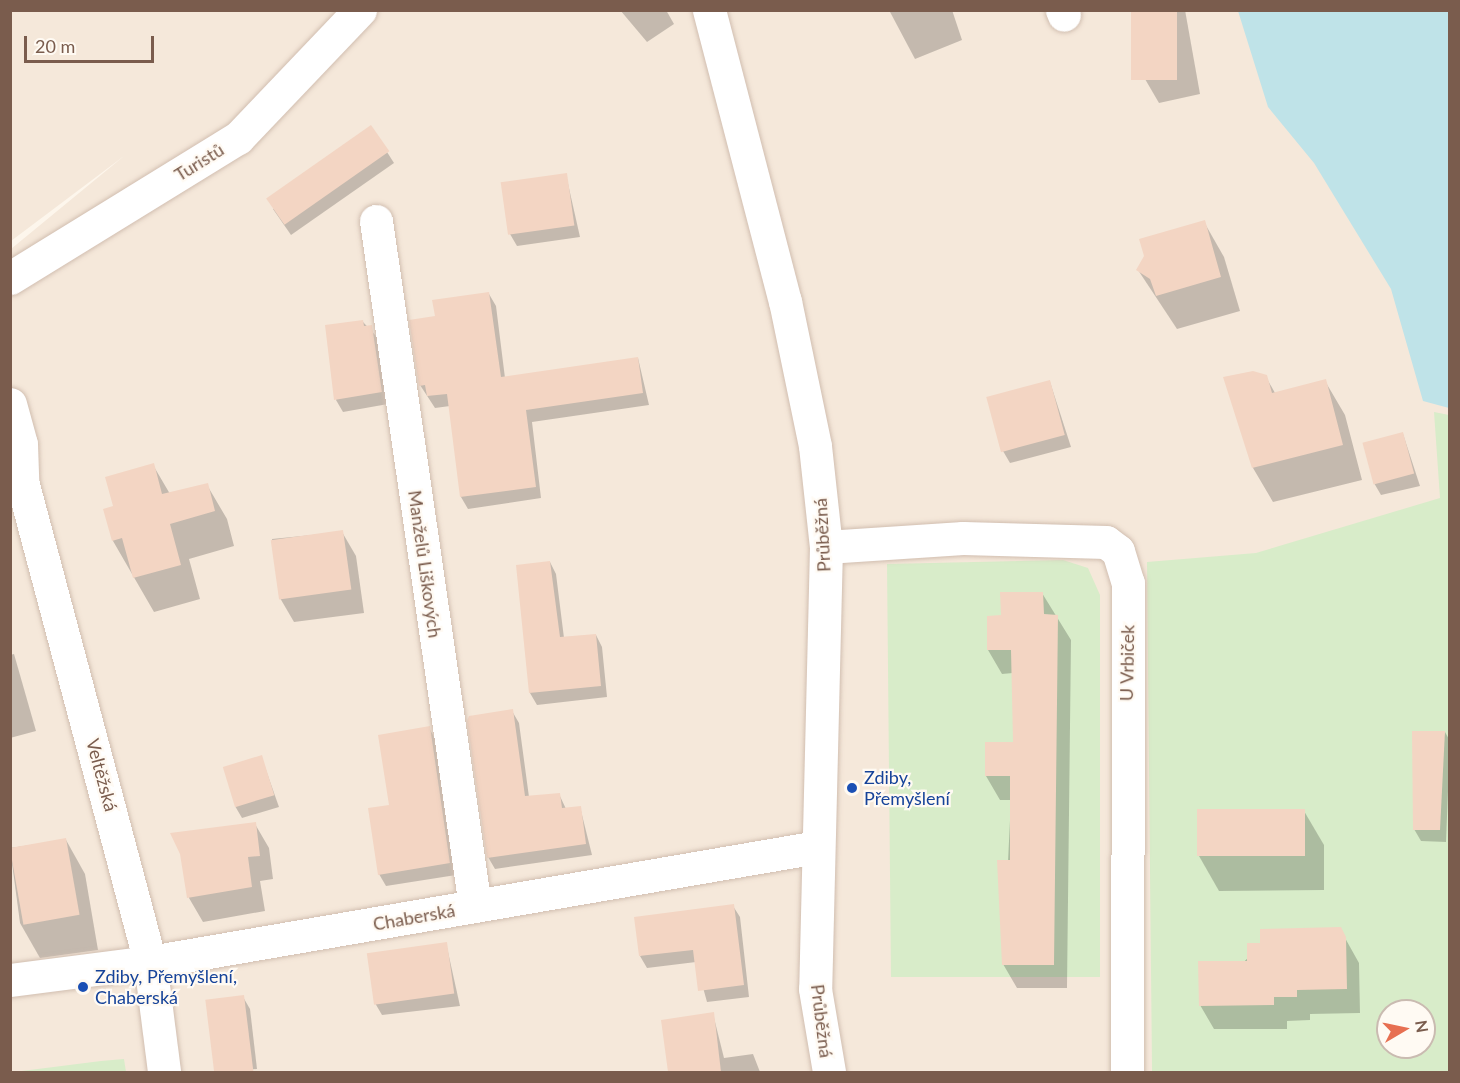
<!DOCTYPE html>
<html>
<head>
<meta charset="utf-8">
<style>
  body { margin:0 }
  #map { position:relative; width:1460px; height:1083px; overflow:hidden; background:#fdf6ec; font-family:Lato,sans-serif }
  div>[style] { position:absolute }
  [style*='--x'] { left:calc(var(--x)*1px); top:calc(var(--y)*1px); width:calc(var(--w)*1px); rotate:calc(var(--a)*1deg) }
  .residential>* { inset:0; background:#f5e8da }
  .green>* { inset:0; background:#d8ecc9 }
  .water>* { inset:0; background:#bfe3e8 }
  .shadow>* { inset:0; background:#0003 }
  .building>* { inset:0; background:#f3d5c3; transform-origin:0 0 }
  .roads { filter:drop-shadow(0 0 2px #d1beb0) drop-shadow(0 0 2px #d1beb0) }
  .minor>* { height:33px; margin:-16.5px; padding:0 16.5px; transform-origin:16.5px; border-radius:16.5px; background:#fff }
  .dots>* { width:16px; height:16px; translate:-50% -50%; box-sizing:border-box; border:3px solid #fffaf3; border-radius:50% }
  span { translate:-50% -50%; white-space:nowrap; text-align:center; line-height:1.15; -webkit-text-stroke:4.5px #fffaf3; paint-order:stroke }
  .street-label { font-size:18px; color:#7a5c4d }
  .transit-label { font-size:18px; color:#164399 }
  .left { translate:0 -50%; text-align:left }
  .frame { position:absolute; inset:0; border:12px solid #7a5c4d; pointer-events:none }
  .north { position:absolute; left:1376px; top:999px; width:60px; height:60px; box-sizing:border-box; background:#fffaf3; border:2px solid #cabbb1; border-radius:50%; rotate:81deg; font-size:16px; font-weight:700; line-height:24px; text-align:center; color:#7a5c4d }
  .north::after { content:''; display:block; margin:auto; width:21px; height:27px; background:#e76f51; clip-path:polygon(50% 0,100% 100%,50% 72%,0 100%) }
  .scale { position:absolute; left:24px; top:36px; width:130px; height:27px; box-sizing:border-box; border:3px solid #7a5c4d; border-top:0; padding-left:8px; font-size:18px; line-height:21px; white-space:nowrap; color:#7a5c4d; -webkit-text-stroke:4px #fffaf3; paint-order:stroke }
</style>
</head>
<body>
<div id="map">
  <div class="residential">
    <i style="clip-path:polygon(evenodd,11px 11px,1449px 11px,1449px 1072px,11px 1072px,11px 249px,124px 156px,11px 241px,11px 11px,1388px 1011px,1424px 1011px,1424px 1047px,1388px 1047px,1388px 1011px)"></i>
  </div>
  <div class="green">
    <i style="clip-path:polygon(evenodd,1434px 412px,1449px 415px,1449px 1072px,1152px 1072px,1147px 562px,1256px 553px,1440px 498px,1434px 412px,1388px 1011px,1424px 1011px,1424px 1047px,1388px 1047px,1388px 1011px)"></i>
    <i style="clip-path:polygon(1063px 560px,1088px 568px,1100px 595px,1100px 977px,891px 977px,887px 564px)"></i>
    <i style="clip-path:polygon(124px 1059px,126px 1072px,14px 1072px,101px 1061px)"></i>
  </div>
  <div class="water">
    <i style="clip-path:polygon(1238px 11px,1449px 11px,1449px 408px,1423px 401px,1391px 289px,1314px 163px,1268px 107px)"></i>
  </div>
  <div class="shadow">
    <i style="clip-path:polygon(620px 10px,666px 10px,674px 24px,647px 42px)"></i>
    <i style="clip-path:polygon(889px 10px,952px 10px,962px 40px,915px 59px)"></i>
    <i style="clip-path:polygon(1134px 10px,1185px 10px,1200px 94px,1159px 103px,1145px 79px)"></i>
    <i style="clip-path:polygon(387px 152px,394px 163px,291px 235px,273px 209px)"></i>
    <i style="clip-path:polygon(566px 175px,580px 237px,517px 246px,510px 234px)"></i>
    <i style="clip-path:polygon(1204px 222px,1224px 257px,1240px 311px,1177px 329px,1138px 270px)"></i>
    <i style="clip-path:polygon(489px 294px,496px 306px,505px 378px,638px 358px,649px 405px,532px 422px,541px 498px,468px 509px,461px 497px,450px 406px,435px 408px,420px 385px,436px 318px)"></i>
    <i style="clip-path:polygon(363px 322px,378px 338px,388px 404px,343px 412px,336px 400px)"></i>
    <i style="clip-path:polygon(1266px 377px,1275px 393px,1325px 381px,1345px 415px,1362px 480px,1273px 502px,1253px 468px)"></i>
    <i style="clip-path:polygon(1050px 382px,1071px 447px,1010px 463px,1003px 451px)"></i>
    <i style="clip-path:polygon(1403px 434px,1420px 486px,1381px 495px,1374px 483px)"></i>
    <i style="clip-path:polygon(153px 465px,170px 494px,207px 485px,227px 519px,234px 546px,189px 559px,200px 599px,154px 612px,113px 541px,105px 510px,115px 507px)"></i>
    <i style="clip-path:polygon(342px 532px,356px 556px,364px 613px,294px 622px,280px 598px,272px 539px)"></i>
    <i style="clip-path:polygon(550px 562px,556px 574px,564px 638px,596px 635px,602px 647px,607px 697px,537px 705px,530px 693px,517px 567px)"></i>
    <i style="clip-path:polygon(1042px 593px,1071px 640px,1067px 988px,1017px 988px,1003px 964px,1011px 800px,1000px 800px,986px 776px,1015px 743px,1013px 673px,1002px 674px,988px 650px,1003px 617px)"></i>
    <i style="clip-path:polygon(14px 654px,36px 731px,10px 738px,10px 655px)"></i>
    <i style="clip-path:polygon(512px 711px,519px 723px,529px 797px,559px 794px,566px 809px,580px 807px,592px 855px,495px 869px,488px 857px)"></i>
    <i style="clip-path:polygon(429px 728px,436px 740px,456px 875px,386px 886px,379px 874px,390px 806px)"></i>
    <i style="clip-path:polygon(1445px 732px,1450px 741px,1446px 842px,1421px 841px,1414px 829px)"></i>
    <i style="clip-path:polygon(261px 756px,279px 807px,242px 818px,235px 806px)"></i>
    <i style="clip-path:polygon(1304px 811px,1324px 845px,1324px 890px,1219px 891px,1199px 856px)"></i>
    <i style="clip-path:polygon(255px 824px,269px 848px,273px 879px,260px 881px,265px 911px,203px 922px,189px 898px,182px 854px)"></i>
    <i style="clip-path:polygon(66px 840px,85px 874px,98px 950px,40px 958px,20px 923px,10px 848px)"></i>
    <i style="clip-path:polygon(733px 906px,740px 917px,749px 997px,707px 1002px,696px 962px,647px 968px,640px 956px)"></i>
    <i style="clip-path:polygon(1340px 929px,1359px 963px,1360px 1013px,1310px 1014px,1310px 1020px,1287px 1021px,1287px 1029px,1214px 1029px,1200px 1005px,1261px 945px)"></i>
    <i style="clip-path:polygon(446px 943px,460px 1006px,382px 1015px,375px 1003px)"></i>
    <i style="clip-path:polygon(243px 997px,250px 1009px,257px 1069px,220px 1072px,214px 1062px)"></i>
    <i style="clip-path:polygon(713px 1014px,724px 1058px,753px 1054px,760px 1072px,669px 1072px,662px 1021px)"></i>
  </div>
  <div class="building">
    <i style="left:1131px;top:10px;width:46px;height:70px"></i>
    <i style="left:371px;top:125px;width:32px;height:128px;rotate:55deg"></i>
    <i style="left:567px;top:173px;width:53px;height:67px;rotate:82deg"></i>
    <i style="clip-path:polygon(1205px 220px,1221px 277px,1156px 296px,1150px 279px,1136px 270px,1144px 256px,1139px 239px)"></i>
    <i style="clip-path:polygon(489px 292px,501px 377px,638px 357px,643px 393px,526px 410px,536px 487px,460px 497px,447px 394px,427px 396px,425px 385px,419px 386px,409px 320px,435px 316px,432px 300px)"></i>
    <i style="clip-path:polygon(363px 320px,364px 326px,372px 325px,382px 392px,334px 400px,325px 325px)"></i>
    <i style="clip-path:polygon(1253px 371px,1267px 375px,1272px 393px,1326px 379px,1343px 445px,1252px 468px,1223px 377px)"></i>
    <i style="left:1050px;top:380px;width:57px;height:66px;rotate:75deg"></i>
    <i style="left:1403px;top:432px;width:43px;height:42px;rotate:75deg"></i>
    <i style="clip-path:polygon(154px 463px,162px 494px,208px 483px,215px 511px,170px 524px,181px 565px,133px 578px,122px 538px,112px 541px,103px 509px,113px 506px,105px 477px)"></i>
    <i style="left:343px;top:530px;width:60px;height:73px;rotate:82deg"></i>
    <i style="clip-path:polygon(550px 561px,560px 637px,596px 634px,601px 686px,529px 693px,516px 565px)"></i>
    <i style="clip-path:polygon(1000px 592px,1043px 592px,1044px 614px,1058px 615px,1054px 965px,1002px 965px,997px 860px,1010px 860px,1010px 776px,985px 776px,985px 742px,1013px 742px,1011px 650px,987px 650px,987px 616px,1001px 615px)"></i>
    <i style="clip-path:polygon(513px 709px,525px 796px,560px 793px,562px 808px,581px 806px,586px 844px,487px 858px,467px 721px,469px 716px)"></i>
    <i style="clip-path:polygon(430px 726px,450px 863px,378px 875px,368px 808px,389px 805px,378px 735px)"></i>
    <i style="clip-path:polygon(1412px 731px,1445px 731px,1440px 830px,1413px 830px)"></i>
    <i style="left:262px;top:755px;width:42px;height:41px;rotate:73deg"></i>
    <i style="left:1305px;top:809px;width:47px;height:108px;rotate:90deg"></i>
    <i style="clip-path:polygon(256px 822px,260px 856px,248px 857px,252px 887px,187px 898px,180px 854px,170px 833px)"></i>
    <i style="left:66px;top:838px;width:78px;height:57px;rotate:80deg"></i>
    <i style="clip-path:polygon(734px 904px,744px 985px,698px 991px,693px 950px,639px 956px,634px 917px)"></i>
    <i style="clip-path:polygon(1341px 927px,1346px 937px,1347px 989px,1297px 990px,1297px 997px,1274px 997px,1274px 1005px,1199px 1006px,1198px 961px,1247px 961px,1247px 943px,1260px 943px,1260px 929px)"></i>
    <i style="left:447px;top:942px;width:52px;height:81px;rotate:82deg"></i>
    <i style="left:244px;top:995px;width:78px;height:39px;rotate:83deg"></i>
    <i style="clip-path:polygon(714px 1012px,721px 1072px,668px 1072px,661px 1020px)"></i>
  </div>
  <div class="roads">
    <div class="minor">
      <i style="--x:709;--y:10;--w:301;--a:75.4"></i>
      <i style="--x:785;--y:301;--w:148;--a:78.3"></i>
      <i style="--x:815;--y:446;--w:102;--a:83.8"></i>
      <i style="--x:826;--y:547;--w:442;--a:91.4"></i>
      <i style="--x:815;--y:989;--w:84;--a:80.4"></i>
      <i style="--x:1062;--y:10;--w:5;--a:68"></i>
      <i style="--x:376;--y:221;--w:692;--a:81.78"></i>
      <i style="--x:10;--y:278;--w:268;--a:-31.6"></i>
      <i style="--x:238;--y:138;--w:177;--a:-46.4"></i>
      <i style="--x:10;--y:404;--w:41;--a:74.6"></i>
      <i style="--x:21;--y:444;--w:37;--a:88"></i>
      <i style="--x:22;--y:481;--w:498;--a:75.1"></i>
      <i style="--x:150;--y:962;--w:111;--a:82.7"></i>
      <i style="--x:826;--y:547;--w:137;--a:-3.8"></i>
      <i style="--x:963;--y:538;--w:143;--a:1.6"></i>
      <i style="--x:1106;--y:542;--w:15;--a:37"></i>
      <i style="--x:1118;--y:551;--w:34;--a:73"></i>
      <i style="--x:1128;--y:583;--w:489;--a:90.1"></i>
      <i style="--x:10;--y:980;--w:141;--a:-7.3"></i>
      <i style="--x:150;--y:962;--w:677;--a:-9.78"></i>
    </div>
  </div>
  <div class="dots">
    <i style="left:852px;top:788px;background:#1a4fb4"></i>
    <i style="left:83px;top:987px;background:#1a4fb4"></i>
  </div>
  <div class="street-label">
    <span style="left:199px;top:162px;rotate:-32deg">Turistů</span>
    <span style="left:822px;top:535px;rotate:-93deg">Průběžná</span>
    <span style="left:425px;top:564px;rotate:82deg">Manželů Liškových</span>
    <span style="left:1127px;top:663px;rotate:-89deg">U Vrbiček</span>
    <span style="left:102px;top:775px;rotate:75deg">Veltěžská</span>
    <span style="left:414px;top:917px;rotate:-10deg">Chaberská</span>
    <span style="left:822px;top:1021px;rotate:83deg">Průběžná</span>
  </div>
  <div class="transit-label">
    <span class="left" style="left:864px;top:788px">Zdiby,<br>Přemyšlení</span>
    <span class="left" style="left:95px;top:987px">Zdiby, Přemyšlení,<br>Chaberská</span>
  </div>
  <div class="frame"></div>
  <div class="north">N</div>
  <div class="scale">20 m</div>
</div>
</body>
</html>
